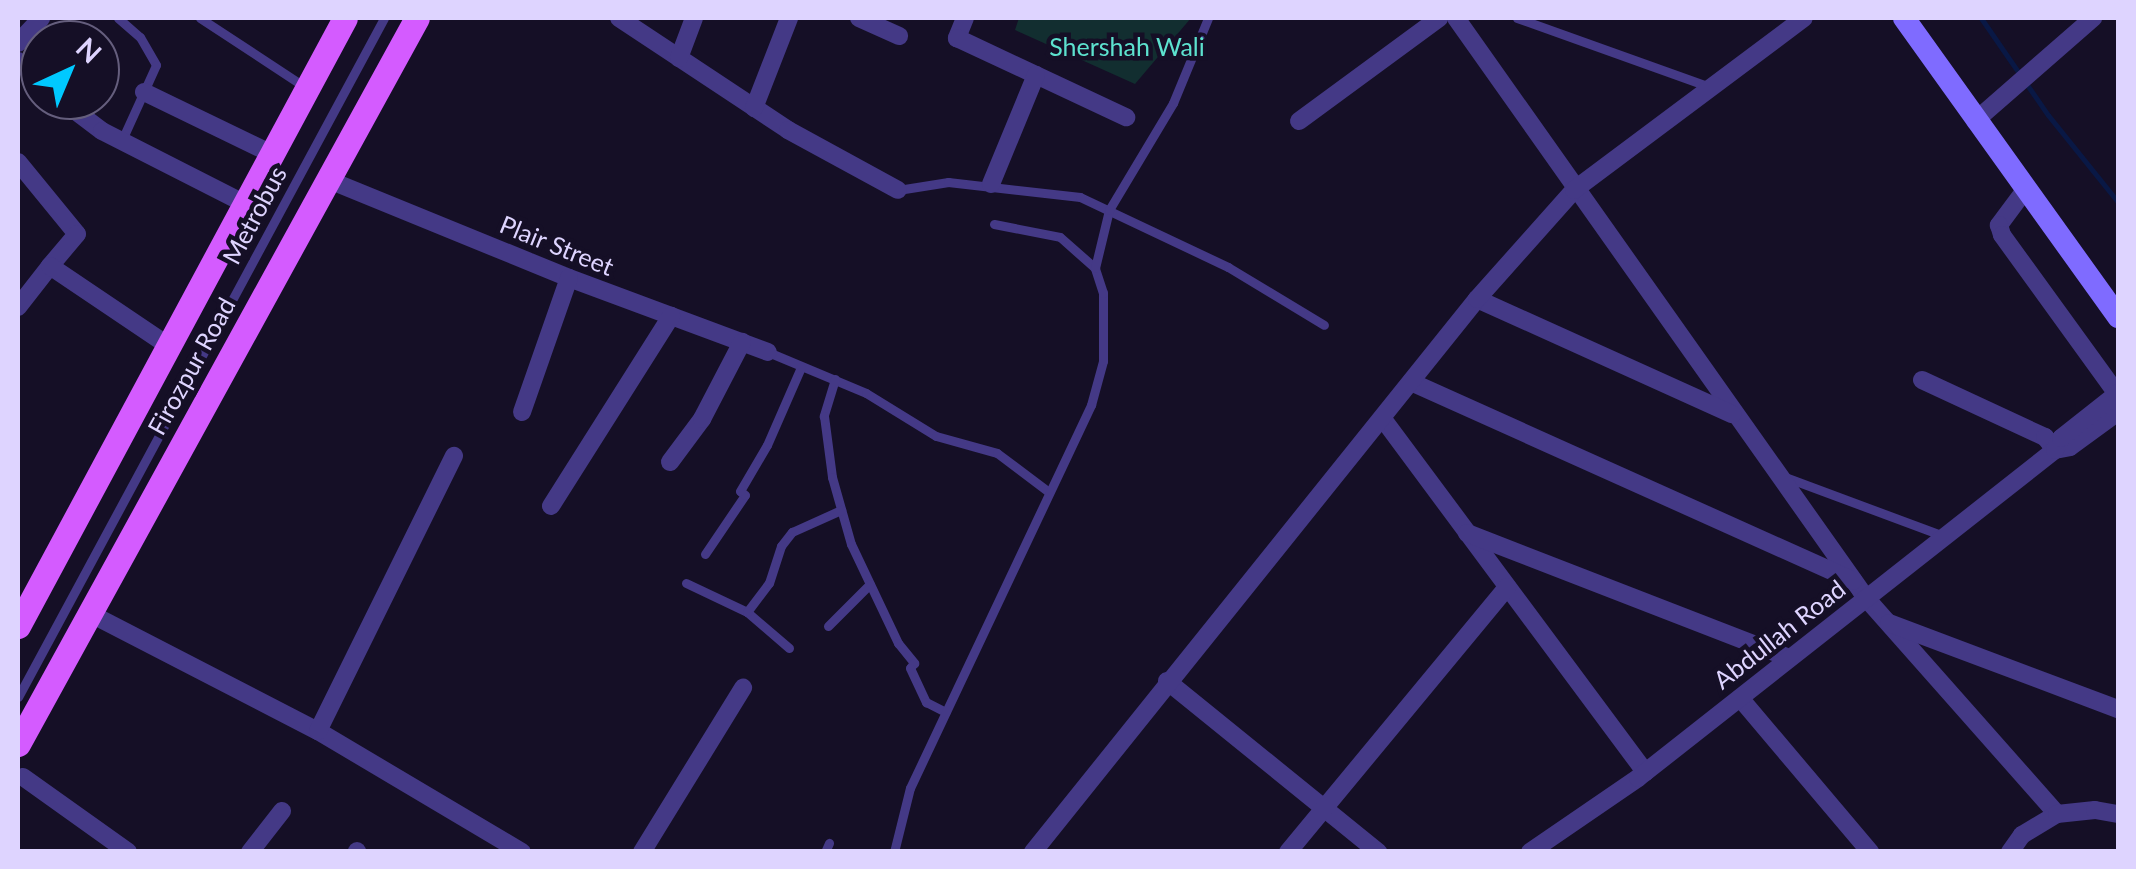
<!DOCTYPE html>
<html>
<head>
<meta charset="utf-8">
<style>
  body { margin:0 }
  #map { position:relative; width:2136px; height:869px; overflow:hidden; background:#150f26; font-family:Lato,sans-serif }
  div>[style] { position:absolute }
  [style*='--x'] { left:calc(var(--x)*1px); top:calc(var(--y)*1px); width:calc(var(--w)*1px); rotate:calc(var(--a)*1deg) }
  .green>* { inset:0; background:#122e30 }
  .stream>* { height:5px; margin:-2.5px; padding:0 2.5px; transform-origin:2.5px; border-radius:2.5px; background:#091845 }
  .lane>* { height:9px; margin:-4.5px; padding:0 4.5px; transform-origin:4.5px; border-radius:4.5px; background:#443986 }
  .street>* { height:18px; margin:-9px; padding:0 9px; transform-origin:9px; border-radius:9px; background:#443986 }
  .secondary>* { height:22px; margin:-11px; padding:0 11px; transform-origin:11px; border-radius:11px; background:#7f6bff }
  .primary>* { height:25px; margin:-12.5px; padding:0 12.5px; transform-origin:12.5px; border-radius:12.5px; background:#d45bff }
  span { translate:-50% -50%; white-space:nowrap; text-align:center; line-height:1.15; -webkit-text-stroke:9px #150f26; paint-order:stroke }
  .park-label { font-size:25px; color:#5de2cf }
  .street-label { font-size:25px; color:#ded4ff }
  .frame { position:absolute; inset:0; border:20px solid #ded4ff; pointer-events:none }
  .north { position:absolute; left:20px; top:20px; width:100px; height:100px; box-sizing:border-box; background:#150f26; border:2px solid #655e7d; border-radius:50%; rotate:44deg; font-size:28px; font-weight:700; line-height:40px; text-align:center; color:#ded4ff }
  .north::after { content:''; display:block; margin:auto; width:35px; height:45px; background:#00c9ff; clip-path:polygon(50% 0,100% 100%,50% 72%,0 100%) }
</style>
</head>
<body>
<div id="map">
  <div class="green">
    <i style="clip-path:polygon(1019px 18px,1191px 18px,1135px 84px,1015px 30px)"></i>
  </div>
  <div class="stream">
    <i style="--x:1981;--y:18;--w:118;--a:55.4"></i>
    <i style="--x:2048;--y:115;--w:112;--a:51.2"></i>
  </div>
  <div class="lane">
    <i style="--x:118;--y:18;--w:29;--a:41"></i>
    <i style="--x:140;--y:37;--w:32;--a:60"></i>
    <i style="--x:156;--y:65;--w:85;--a:114.4"></i>
    <i style="--x:200;--y:18;--w:126;--a:33.3"></i>
    <i style="--x:1517;--y:18;--w:205;--a:19.7"></i>
    <i style="--x:898;--y:190;--w:51;--a:-9.1"></i>
    <i style="--x:948;--y:182;--w:133;--a:6.5"></i>
    <i style="--x:1080;--y:197;--w:164;--a:25.3"></i>
    <i style="--x:1228;--y:267;--w:112;--a:31.1"></i>
    <i style="--x:994;--y:224;--w:67;--a:11.1"></i>
    <i style="--x:1060;--y:237;--w:47;--a:41.5"></i>
    <i style="--x:768;--y:352;--w:106;--a:22.7"></i>
    <i style="--x:866;--y:393;--w:82;--a:31.6"></i>
    <i style="--x:936;--y:436;--w:63;--a:15.6"></i>
    <i style="--x:997;--y:453;--w:65;--a:36.9"></i>
    <i style="--x:835;--y:379;--w:39;--a:107"></i>
    <i style="--x:824;--y:416;--w:62;--a:82.5"></i>
    <i style="--x:832;--y:477;--w:70;--a:74.2"></i>
    <i style="--x:851;--y:544;--w:110;--a:64.6"></i>
    <i style="--x:898;--y:643;--w:26;--a:51"></i>
    <i style="--x:914;--y:663;--w:6;--a:129"></i>
    <i style="--x:910;--y:668;--w:38;--a:65"></i>
    <i style="--x:926;--y:702;--w:22;--a:27"></i>
    <i style="--x:1785;--y:477;--w:170;--a:20.4"></i>
    <i style="--x:705;--y:554;--w:71;--a:-55.9"></i>
    <i style="--x:745;--y:495;--w:6;--a:-141"></i>
    <i style="--x:740;--y:491;--w:53;--a:-59.6"></i>
    <i style="--x:767;--y:445;--w:85;--a:-66.4"></i>
    <i style="--x:686;--y:583;--w:68;--a:25.4"></i>
    <i style="--x:828;--y:626;--w:59;--a:-45"></i>
    <i style="--x:789;--y:648;--w:55;--a:-139.4"></i>
    <i style="--x:747;--y:612;--w:36;--a:-53"></i>
    <i style="--x:769;--y:583;--w:39;--a:-72"></i>
    <i style="--x:781;--y:546;--w:18;--a:-52"></i>
    <i style="--x:792;--y:532;--w:54;--a:-24.2"></i>
    <i style="--x:18;--y:697;--w:771;--a:-61.67"></i>
    <i style="--x:825;--y:852;--w:10;--a:-66"></i>
    <i style="--x:894;--y:852;--w:66;--a:-76"></i>
    <i style="--x:910;--y:788;--w:424;--a:-64.7"></i>
    <i style="--x:1091;--y:405;--w:46;--a:-74.7"></i>
    <i style="--x:1103;--y:361;--w:68;--a:-90"></i>
    <i style="--x:1103;--y:293;--w:26;--a:-108"></i>
    <i style="--x:1095;--y:268;--w:60;--a:-76.4"></i>
    <i style="--x:1109;--y:210;--w:125;--a:-59.1"></i>
    <i style="--x:1173;--y:103;--w:92;--a:-67.6"></i>
  </div>
  <div class="street">
    <i style="--x:619;--y:18;--w:203;--a:33.5"></i>
    <i style="--x:788;--y:130;--w:125;--a:28.6"></i>
    <i style="--x:859;--y:18;--w:44;--a:24.2"></i>
    <i style="--x:965;--y:18;--w:22;--a:112"></i>
    <i style="--x:957;--y:38;--w:187;--a:25.1"></i>
    <i style="--x:1456;--y:18;--w:710;--a:54.74"></i>
    <i style="--x:1866;--y:598;--w:288;--a:48.5"></i>
    <i style="--x:18;--y:43;--w:34;--a:-47"></i>
    <i style="--x:679;--y:58;--w:43;--a:-69.4"></i>
    <i style="--x:18;--y:61;--w:30;--a:42"></i>
    <i style="--x:144;--y:92;--w:142;--a:25.8"></i>
    <i style="--x:61;--y:100;--w:51;--a:37.1"></i>
    <i style="--x:102;--y:131;--w:161;--a:27"></i>
    <i style="--x:754;--y:108;--w:97;--a:-68.7"></i>
    <i style="--x:1299;--y:121;--w:174;--a:-36.3"></i>
    <i style="--x:1975;--y:121;--w:157;--a:-41.1"></i>
    <i style="--x:18;--y:162;--w:93;--a:50.7"></i>
    <i style="--x:77;--y:234;--w:42;--a:130.2"></i>
    <i style="--x:329;--y:180;--w:259;--a:22.2"></i>
    <i style="--x:569;--y:278;--w:212;--a:20.4"></i>
    <i style="--x:991;--y:184;--w:118;--a:-67.6"></i>
    <i style="--x:2025;--y:190;--w:44;--a:126.6"></i>
    <i style="--x:1999;--y:225;--w:10;--a:73"></i>
    <i style="--x:2002;--y:235;--w:198;--a:54.1"></i>
    <i style="--x:1477;--y:299;--w:280;--a:24.3"></i>
    <i style="--x:18;--y:307;--w:52;--a:-52"></i>
    <i style="--x:50;--y:266;--w:145;--a:34"></i>
    <i style="--x:1922;--y:380;--w:136;--a:24.9"></i>
    <i style="--x:2045;--y:437;--w:16;--a:52"></i>
    <i style="--x:1411;--y:382;--w:485;--a:24.2"></i>
    <i style="--x:522;--y:412;--w:142;--a:-70.7"></i>
    <i style="--x:1383;--y:419;--w:440;--a:53.4"></i>
    <i style="--x:2055;--y:450;--w:15;--a:-11"></i>
    <i style="--x:2070;--y:447;--w:59;--a:-36.1"></i>
    <i style="--x:670;--y:462;--w:54;--a:-53.3"></i>
    <i style="--x:702;--y:419;--w:87;--a:-62.5"></i>
    <i style="--x:551;--y:506;--w:225;--a:-57.7"></i>
    <i style="--x:1467;--y:533;--w:346;--a:21.2"></i>
    <i style="--x:91;--y:614;--w:255;--a:27.3"></i>
    <i style="--x:318;--y:731;--w:237;--a:30.7"></i>
    <i style="--x:1889;--y:623;--w:245;--a:20.6"></i>
    <i style="--x:1167;--y:681;--w:272;--a:39"></i>
    <i style="--x:1740;--y:698;--w:202;--a:49.8"></i>
    <i style="--x:318;--y:731;--w:307;--a:-63.7"></i>
    <i style="--x:23;--y:777;--w:129;--a:35.5"></i>
    <i style="--x:250;--y:852;--w:52;--a:-52"></i>
    <i style="--x:357;--y:852;--w:1;--a:-90"></i>
    <i style="--x:642;--y:852;--w:193;--a:-58.4"></i>
    <i style="--x:1033;--y:852;--w:709;--a:-51.24"></i>
    <i style="--x:1477;--y:299;--w:146;--a:-48.3"></i>
    <i style="--x:1574;--y:190;--w:287;--a:-36.8"></i>
    <i style="--x:1288;--y:852;--w:344;--a:-50.4"></i>
    <i style="--x:1530;--y:852;--w:131;--a:-34.4"></i>
    <i style="--x:1638;--y:778;--w:531;--a:-38.19"></i>
    <i style="--x:2055;--y:450;--w:13;--a:-63"></i>
    <i style="--x:2061;--y:438;--w:73;--a:-38.3"></i>
    <i style="--x:2010;--y:852;--w:21;--a:-55"></i>
    <i style="--x:2022;--y:835;--w:41;--a:-31"></i>
    <i style="--x:2057;--y:814;--w:38;--a:-6"></i>
    <i style="--x:2095;--y:810;--w:23;--a:10"></i>
  </div>
  <div class="secondary">
    <i style="--x:1904;--y:18;--w:368;--a:54.4"></i>
  </div>
  <div class="primary">
    <i style="--x:18;--y:626;--w:690;--a:-61.73"></i>
    <i style="--x:18;--y:744;--w:828;--a:-61.21"></i>
  </div>
  <div class="park-label">
    <span style="left:1127px;top:46px">Shershah Wali</span>
  </div>
  <div class="street-label">
    <span style="left:254px;top:215px;rotate:-62deg">Metrobus</span>
    <span style="left:557px;top:245px;rotate:22deg">Plair Street</span>
    <span style="left:191px;top:366px;rotate:-61deg">Firozpur Road</span>
    <span style="left:1779px;top:634px;rotate:-38deg">Abdullah Road</span>
  </div>
  <div class="frame"></div>
  <div class="north">N</div>
</div>
</body>
</html>
